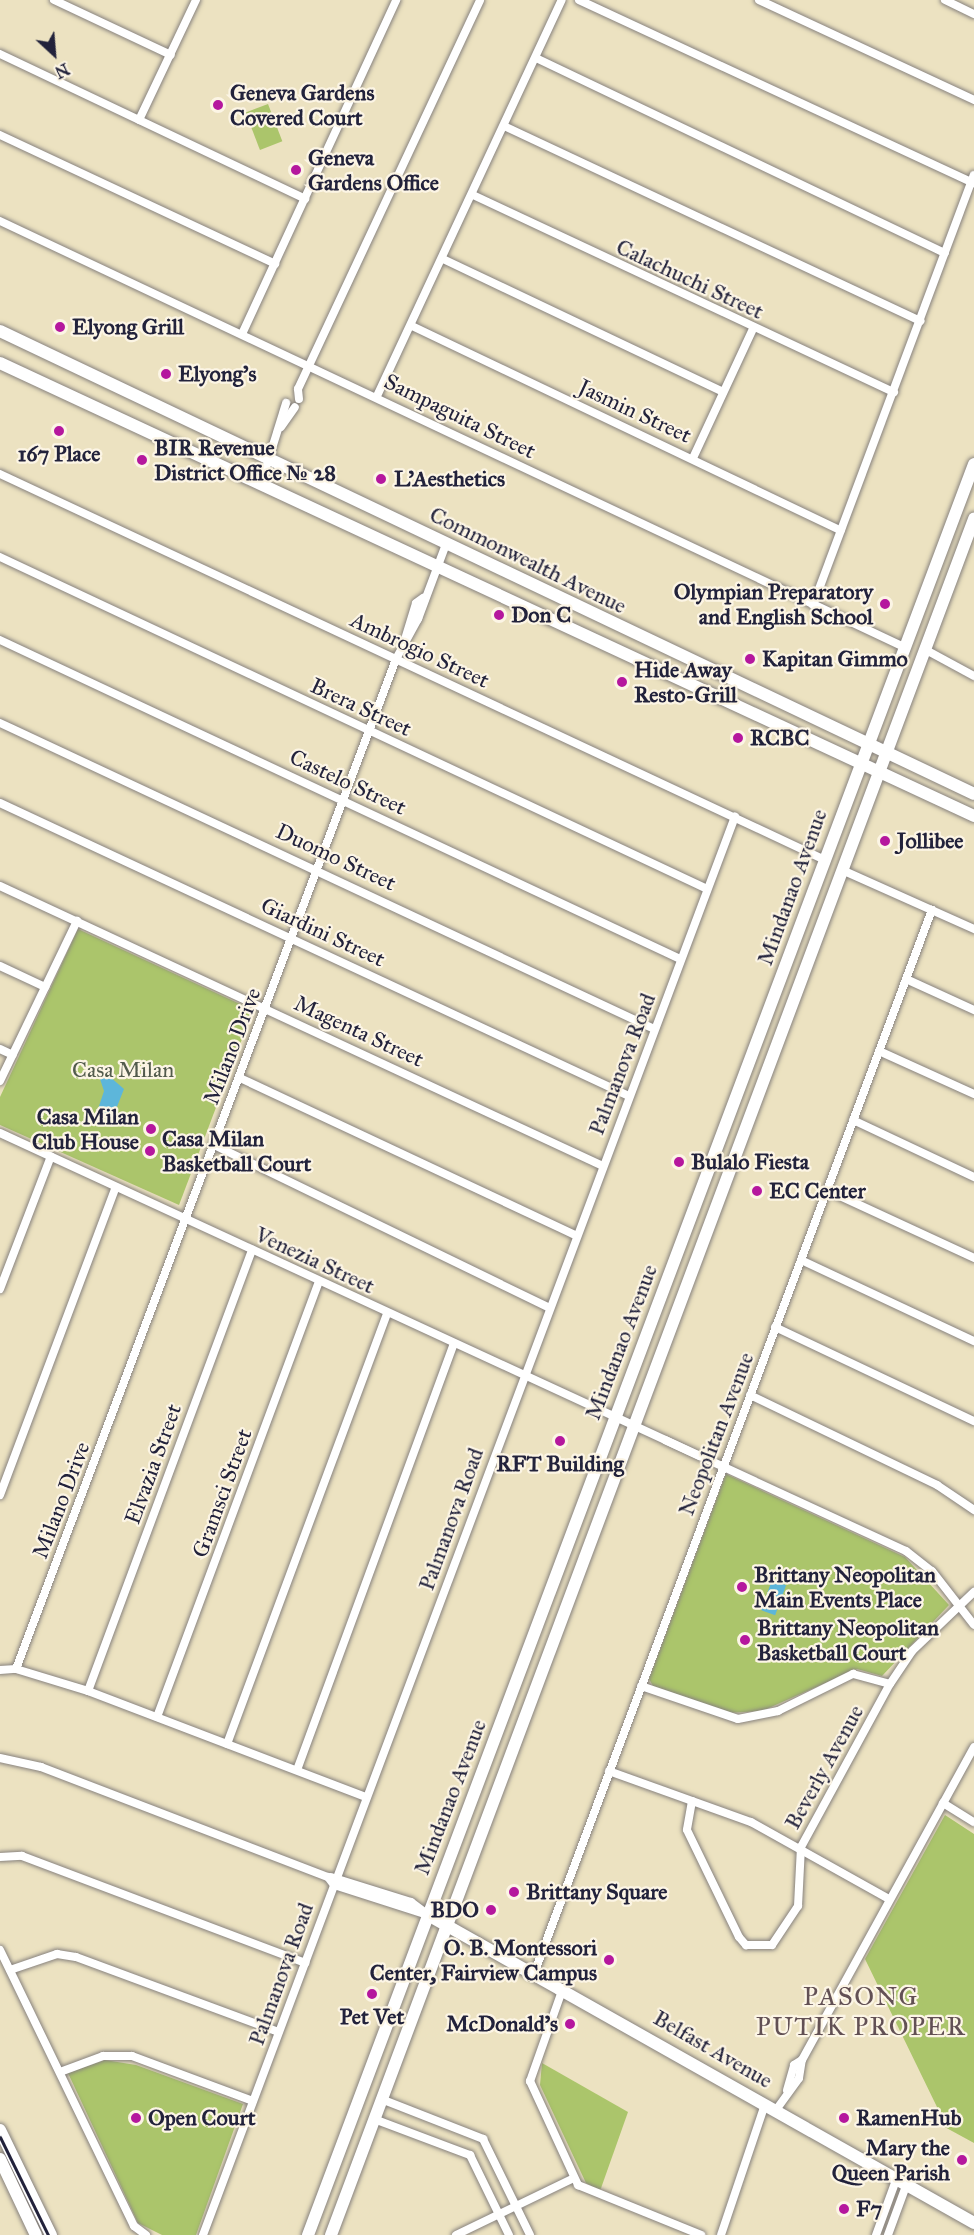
<!DOCTYPE html>
<html>
<head>
<meta charset="utf-8">
<style>
  body { margin:0 }
  #map { position:relative; width:974px; height:2235px; overflow:hidden; background:#ece2c1; font-family:"IM FELL Great Primer",serif }
  div>[style] { position:absolute }
  [style*='--x'] { left:calc(var(--x)*1px); top:calc(var(--y)*1px); width:calc(var(--w)*1px); rotate:calc(var(--a)*1deg) }
  .green>* { inset:0; background:#abc56b; transform-origin:0 0 }
  .water>* { inset:0; background:#5db6da; transform-origin:0 0 }
  .roads { filter:drop-shadow(0 0 2px #87827e) drop-shadow(0 0 2px #87827e) }
  .street>* { height:8px; margin:-4px; padding:0 4px; transform-origin:4px; border-radius:4px; background:#fff }
  .secondary>* { height:12px; margin:-6px; padding:0 6px; transform-origin:6px; border-radius:6px; background:#fff }
  .primary>* { height:12px; margin:-6px; padding:0 6px; transform-origin:6px; border-radius:6px; background:#fff }
  .rail>* { height:3px; margin:-1.5px; padding:0 1.5px; transform-origin:1.5px; border-radius:1.5px; background:#22223b }
  .dots>* { width:16px; height:16px; translate:-50% -50%; box-sizing:border-box; border:3px solid #fcf5e5; border-radius:50% }
  span { translate:-50% -50%; white-space:nowrap; text-align:center; line-height:1.15; -webkit-text-stroke:4.5px #fcf5e5; paint-order:stroke }
  .poi-label { font-size:22px; color:#22223b; font-weight:700 }
  .left { translate:0 -50%; text-align:left }
  .right { translate:-100% -50%; text-align:right }
  .street-label { font-size:22px; color:#22223b }
  .park-label { font-size:22px; color:#525b4c }
  .quarter-label { font-size:26px; color:#625054; letter-spacing:1.5px }
  .north { position:absolute; left:24px; top:24px; width:60px; height:60px; -webkit-text-stroke:4px #fcf5e5; paint-order:stroke; rotate:154deg; font-size:16px; font-weight:700; line-height:24px; text-align:center; color:#22223b }
  .north::after { content:''; display:block; margin:auto; width:21px; height:27px; background:#22223b; clip-path:polygon(50% 0,100% 100%,50% 72%,0 100%) }
</style>
</head>
<body>
<div id="map">
  <div class="green">
    <i style="left:268px;top:104px;width:40px;height:24px;rotate:69deg"></i>
    <i style="clip-path:polygon(78px 929px,253px 1010px,179px 1205px,0 1125px,0 1097px)"></i>
    <i style="clip-path:polygon(726px 1474px,905px 1557px,949px 1605px,882px 1676px,857px 1669px,762px 1711px,727px 1713px,653px 1686px,649px 1679px)"></i>
    <i style="clip-path:polygon(945px 1815px,974px 1834px,974px 2143px,930px 2119px,937px 2107px,865px 1959px)"></i>
    <i style="clip-path:polygon(105px 2060px,136px 2065px,243px 2104px,196px 2235px,162px 2235px,138px 2223px,68px 2073px)"></i>
    <i style="clip-path:polygon(542px 2063px,628px 2112px,600px 2191px,586px 2183px,540px 2085px)"></i>
  </div>
  <div class="water">
    <i style="clip-path:polygon(109px 1076px,124px 1089px,113px 1117px,97px 1112px,104px 1091px,100px 1079px)"></i>
    <i style="left:772px;top:1580px;width:15px;height:32px;rotate:20deg"></i>
  </div>
  <div class="roads">
    <div class="street">
      <i style="--x:54;--y:0;--w:129;--a:25.2"></i>
      <i style="--x:579;--y:0;--w:435;--a:24.9"></i>
      <i style="--x:759;--y:0;--w:237;--a:24.9"></i>
      <i style="--x:945;--y:0;--w:32;--a:26"></i>
      <i style="--x:0;--y:54;--w:338;--a:25.4"></i>
      <i style="--x:536;--y:58;--w:453;--a:25.5"></i>
      <i style="--x:139;--y:120;--w:133;--a:-64.6"></i>
      <i style="--x:504;--y:126;--w:460;--a:25.1"></i>
      <i style="--x:0;--y:135;--w:304;--a:25.1"></i>
      <i style="--x:473;--y:195;--w:465;--a:25.1"></i>
      <i style="--x:0;--y:221;--w:999;--a:25.23"></i>
      <i style="--x:443;--y:259;--w:310;--a:25.4"></i>
      <i style="--x:412;--y:326;--w:475;--a:25.5"></i>
      <i style="--x:242;--y:334;--w:368;--a:-65.2"></i>
      <i style="--x:377;--y:396;--w:437;--a:-65"></i>
      <i style="--x:299;--y:399;--w:10;--a:-96"></i>
      <i style="--x:298;--y:389;--w:429;--a:-64.9"></i>
      <i style="--x:281;--y:427;--w:24;--a:-55"></i>
      <i style="--x:693;--y:458;--w:142;--a:-65.1"></i>
      <i style="--x:0;--y:474;--w:911;--a:25.07"></i>
      <i style="--x:261;--y:484;--w:85;--a:-72.8"></i>
      <i style="--x:0;--y:557;--w:781;--a:25.15"></i>
      <i style="--x:813;--y:605;--w:459;--a:-69.5"></i>
      <i style="--x:406;--y:636;--w:34;--a:-73"></i>
      <i style="--x:416;--y:603;--w:9;--a:-36"></i>
      <i style="--x:0;--y:640;--w:751;--a:25.13"></i>
      <i style="--x:924;--y:649;--w:57;--a:28.4"></i>
      <i style="--x:0;--y:723;--w:722;--a:25.07"></i>
      <i style="--x:0;--y:803;--w:694;--a:24.98"></i>
      <i style="--x:842;--y:870;--w:145;--a:24.1"></i>
      <i style="--x:0;--y:886;--w:665;--a:24.91"></i>
      <i style="--x:0;--y:966;--w:50;--a:25"></i>
      <i style="--x:906;--y:979;--w:75;--a:24.5"></i>
      <i style="--x:0;--y:1049;--w:14;--a:25"></i>
      <i style="--x:879;--y:1051;--w:104;--a:24.4"></i>
      <i style="--x:240;--y:1078;--w:372;--a:25.1"></i>
      <i style="--x:0;--y:1081;--w:178;--a:-64.3"></i>
      <i style="--x:853;--y:1120;--w:134;--a:25.2"></i>
      <i style="--x:0;--y:1133;--w:998;--a:24.77"></i>
      <i style="--x:906;--y:1551;--w:33;--a:38"></i>
      <i style="--x:932;--y:1571;--w:68;--a:52.1"></i>
      <i style="--x:214;--y:1145;--w:373;--a:25.9"></i>
      <i style="--x:827;--y:1190;--w:162;--a:24.8"></i>
      <i style="--x:801;--y:1260;--w:191;--a:25.1"></i>
      <i style="--x:0;--y:1289;--w:142;--a:-69"></i>
      <i style="--x:775;--y:1327;--w:220;--a:25.3"></i>
      <i style="--x:750;--y:1395;--w:208;--a:25.7"></i>
      <i style="--x:937;--y:1485;--w:45;--a:34"></i>
      <i style="--x:665;--y:1440;--w:38;--a:25"></i>
      <i style="--x:0;--y:1495;--w:329;--a:-69.4"></i>
      <i style="--x:16;--y:1669;--w:1079;--a:-69.38"></i>
      <i style="--x:396;--y:659;--w:46;--a:-61.2"></i>
      <i style="--x:418;--y:619;--w:80;--a:-69.5"></i>
      <i style="--x:0;--y:1670;--w:16;--a:-4"></i>
      <i style="--x:16;--y:1669;--w:75;--a:17"></i>
      <i style="--x:88;--y:1691;--w:298;--a:20.9"></i>
      <i style="--x:641;--y:1686;--w:102;--a:18.8"></i>
      <i style="--x:738;--y:1719;--w:41;--a:-11.3"></i>
      <i style="--x:778;--y:1711;--w:84;--a:-26.3"></i>
      <i style="--x:853;--y:1674;--w:38;--a:15"></i>
      <i style="--x:88;--y:1691;--w:471;--a:-69.6"></i>
      <i style="--x:157;--y:1717;--w:465;--a:-69.6"></i>
      <i style="--x:227;--y:1744;--w:460;--a:-69.6"></i>
      <i style="--x:0;--y:1758;--w:42;--a:12.4"></i>
      <i style="--x:41;--y:1767;--w:307;--a:21"></i>
      <i style="--x:328;--y:1877;--w:10;--a:53"></i>
      <i style="--x:334;--y:1885;--w:99;--a:17.7"></i>
      <i style="--x:297;--y:1770;--w:454;--a:-69.8"></i>
      <i style="--x:609;--y:1771;--w:151;--a:19.8"></i>
      <i style="--x:751;--y:1822;--w:158;--a:29.2"></i>
      <i style="--x:692;--y:1801;--w:29;--a:100"></i>
      <i style="--x:687;--y:1830;--w:119;--a:64.1"></i>
      <i style="--x:739;--y:1937;--w:11;--a:49"></i>
      <i style="--x:746;--y:1945;--w:26;--a:0"></i>
      <i style="--x:772;--y:1945;--w:47;--a:-56.3"></i>
      <i style="--x:798;--y:1906;--w:59;--a:-87.1"></i>
      <i style="--x:801;--y:1847;--w:186;--a:-61.4"></i>
      <i style="--x:890;--y:1684;--w:40;--a:-56"></i>
      <i style="--x:912;--y:1651;--w:86;--a:-43.6"></i>
      <i style="--x:943;--y:1803;--w:36;--a:32"></i>
      <i style="--x:0;--y:1857;--w:22;--a:-3"></i>
      <i style="--x:22;--y:1856;--w:303;--a:20.7"></i>
      <i style="--x:331;--y:1877;--w:84;--a:17.4"></i>
      <i style="--x:411;--y:1902;--w:20;--a:37"></i>
      <i style="--x:0;--y:1950;--w:307;--a:64.1"></i>
      <i style="--x:134;--y:2226;--w:15;--a:37"></i>
      <i style="--x:10;--y:1970;--w:50;--a:-18.8"></i>
      <i style="--x:57;--y:1954;--w:19;--a:9"></i>
      <i style="--x:76;--y:1957;--w:216;--a:20.3"></i>
      <i style="--x:535;--y:1971;--w:1133;--a:-69.49"></i>
      <i style="--x:563;--y:1988;--w:99;--a:109.5"></i>
      <i style="--x:530;--y:2081;--w:115;--a:65.2"></i>
      <i style="--x:578;--y:2185;--w:133;--a:22.1"></i>
      <i style="--x:60;--y:2072;--w:46;--a:-20.4"></i>
      <i style="--x:103;--y:2056;--w:29;--a:0"></i>
      <i style="--x:132;--y:2056;--w:129;--a:20.4"></i>
      <i style="--x:787;--y:2090;--w:26;--a:-74"></i>
      <i style="--x:794;--y:2065;--w:9;--a:-32"></i>
      <i style="--x:802;--y:2060;--w:357;--a:-61.2"></i>
      <i style="--x:381;--y:2099;--w:110;--a:21.4"></i>
      <i style="--x:483;--y:2139;--w:107;--a:63.9"></i>
      <i style="--x:776;--y:2110;--w:39;--a:-54"></i>
      <i style="--x:799;--y:2078;--w:18;--a:-81"></i>
      <i style="--x:374;--y:2119;--w:103;--a:20.6"></i>
      <i style="--x:470;--y:2155;--w:89;--a:64"></i>
      <i style="--x:203;--y:2235;--w:1515;--a:-69.44"></i>
      <i style="--x:456;--y:2235;--w:131;--a:-25.8"></i>
      <i style="--x:721;--y:2235;--w:138;--a:-71.4"></i>
      <i style="--x:876;--y:2235;--w:59;--a:-70"></i>
      <i style="--x:888;--y:2235;--w:52;--a:-69.8"></i>
    </div>
    <div class="secondary">
      <i style="--x:428;--y:1915;--w:627;--a:29.43"></i>
      <i style="--x:308;--y:2235;--w:1892;--a:-69.39"></i>
      <i style="--x:331;--y:2235;--w:1833;--a:-69.46"></i>
    </div>
    <div class="primary">
      <i style="--x:0;--y:331;--w:1078;--a:25.42"></i>
      <i style="--x:0;--y:363;--w:1074;--a:24.94"></i>
      <i style="--x:0;--y:2130;--w:117;--a:64.1"></i>
      <i style="--x:0;--y:2159;--w:84;--a:64.7"></i>
    </div>
  </div>
  <div class="rail">
    <i style="--x:0;--y:2137;--w:109;--a:63.9"></i>
  </div>
  <div class="dots">
    <i style="left:218px;top:105px;background:#b5179e"></i>
    <i style="left:296px;top:170px;background:#b5179e"></i>
    <i style="left:60px;top:327px;background:#b5179e"></i>
    <i style="left:166px;top:374px;background:#b5179e"></i>
    <i style="left:59px;top:431px;background:#b5179e"></i>
    <i style="left:142px;top:460px;background:#b5179e"></i>
    <i style="left:381px;top:479px;background:#b5179e"></i>
    <i style="left:885px;top:604px;background:#b5179e"></i>
    <i style="left:499px;top:615px;background:#b5179e"></i>
    <i style="left:750px;top:659px;background:#b5179e"></i>
    <i style="left:622px;top:682px;background:#b5179e"></i>
    <i style="left:738px;top:738px;background:#b5179e"></i>
    <i style="left:885px;top:841px;background:#b5179e"></i>
    <i style="left:151px;top:1129px;background:#b5179e"></i>
    <i style="left:150px;top:1151px;background:#b5179e"></i>
    <i style="left:679px;top:1162px;background:#b5179e"></i>
    <i style="left:757px;top:1191px;background:#b5179e"></i>
    <i style="left:560px;top:1441px;background:#b5179e"></i>
    <i style="left:742px;top:1587px;background:#b5179e"></i>
    <i style="left:745px;top:1640px;background:#b5179e"></i>
    <i style="left:514px;top:1892px;background:#b5179e"></i>
    <i style="left:491px;top:1910px;background:#b5179e"></i>
    <i style="left:609px;top:1960px;background:#b5179e"></i>
    <i style="left:372px;top:1994px;background:#b5179e"></i>
    <i style="left:570px;top:2024px;background:#b5179e"></i>
    <i style="left:136px;top:2118px;background:#b5179e"></i>
    <i style="left:844px;top:2118px;background:#b5179e"></i>
    <i style="left:962px;top:2160px;background:#b5179e"></i>
    <i style="left:844px;top:2209px;background:#b5179e"></i>
  </div>
  <div class="poi-label">
    <span class="left" style="left:230px;top:105px">Geneva Gardens<br>Covered Court</span>
    <span class="left" style="left:308px;top:170px">Geneva<br>Gardens Office</span>
    <span class="left" style="left:72px;top:327px">Elyong Grill</span>
    <span class="left" style="left:178px;top:374px">Elyong's</span>
    <span class="left" style="left:154px;top:460px">BIR Revenue<br>District Office № 28</span>
    <span style="left:59px;top:454px">167 Place</span>
    <span class="left" style="left:394px;top:479px">L'Aesthetics</span>
    <span class="right" style="left:873px;top:604px">Olympian Preparatory<br>and English School</span>
    <span class="left" style="left:511px;top:615px">Don C</span>
    <span class="left" style="left:762px;top:659px">Kapitan Gimmo</span>
    <span class="left" style="left:634px;top:682px">Hide Away<br>Resto-Grill</span>
    <span class="left" style="left:750px;top:738px">RCBC</span>
    <span class="left" style="left:897px;top:841px">Jollibee</span>
    <span class="right" style="left:139px;top:1129px">Casa Milan<br>Club House</span>
    <span class="left" style="left:162px;top:1151px">Casa Milan<br>Basketball Court</span>
    <span class="left" style="left:691px;top:1162px">Bulalo Fiesta</span>
    <span class="left" style="left:769px;top:1191px">EC Center</span>
    <span style="left:560px;top:1464px">RFT Building</span>
    <span class="left" style="left:754px;top:1587px">Brittany Neopolitan<br>Main Events Place</span>
    <span class="left" style="left:757px;top:1640px">Brittany Neopolitan<br>Basketball Court</span>
    <span class="left" style="left:526px;top:1892px">Brittany Square</span>
    <span class="right" style="left:479px;top:1910px">BDO</span>
    <span class="right" style="left:597px;top:1960px">O. B. Montessori<br>Center, Fairview Campus</span>
    <span style="left:372px;top:2017px">Pet Vet</span>
    <span class="right" style="left:558px;top:2024px">McDonald's</span>
    <span class="left" style="left:148px;top:2118px">Open Court</span>
    <span class="left" style="left:856px;top:2118px">RamenHub</span>
    <span class="right" style="left:950px;top:2160px">Mary the<br>Queen Parish</span>
    <span class="left" style="left:856px;top:2209px">F7</span>
  </div>
  <div class="street-label">
    <span style="left:690px;top:279px;rotate:25deg">Calachuchi Street</span>
    <span style="left:635px;top:411px;rotate:25deg">Jasmin Street</span>
    <span style="left:460px;top:416px;rotate:26deg">Sampaguita Street</span>
    <span style="left:528px;top:560px;rotate:26deg">Commonwealth Avenue</span>
    <span style="left:420px;top:650px;rotate:25deg">Ambrogio Street</span>
    <span style="left:361px;top:707px;rotate:25deg">Brera Street</span>
    <span style="left:348px;top:782px;rotate:25deg">Castelo Street</span>
    <span style="left:336px;top:857px;rotate:25deg">Duomo Street</span>
    <span style="left:792px;top:887px;rotate:-70deg">Mindanao Avenue</span>
    <span style="left:323px;top:932px;rotate:25deg">Giardini Street</span>
    <span style="left:359px;top:1031px;rotate:25deg">Magenta Street</span>
    <span style="left:232px;top:1046px;rotate:-69deg">Milano Drive</span>
    <span style="left:622px;top:1064px;rotate:-69deg">Palmanova Road</span>
    <span style="left:315px;top:1260px;rotate:25deg">Venezia Street</span>
    <span style="left:621px;top:1342px;rotate:-69deg">Mindanao Avenue</span>
    <span style="left:716px;top:1434px;rotate:-69deg">Neopolitan Avenue</span>
    <span style="left:153px;top:1464px;rotate:-70deg">Elvazia Street</span>
    <span style="left:222px;top:1493px;rotate:-70deg">Gramsci Street</span>
    <span style="left:61px;top:1500px;rotate:-69deg">Milano Drive</span>
    <span style="left:451px;top:1519px;rotate:-70deg">Palmanova Road</span>
    <span style="left:824px;top:1767px;rotate:-61deg">Beverly Avenue</span>
    <span style="left:450px;top:1797px;rotate:-69deg">Mindanao Avenue</span>
    <span style="left:281px;top:1974px;rotate:-70deg">Palmanova Road</span>
    <span style="left:713px;top:2049px;rotate:30deg">Belfast Avenue</span>
  </div>
  <div class="park-label">
    <span style="left:123px;top:1070px">Casa Milan</span>
  </div>
  <div class="quarter-label">
    <span style="left:861px;top:2012px">PASONG<br>PUTIK PROPER</span>
  </div>
  <div class="north">N</div>
</div>
</body>
</html>
